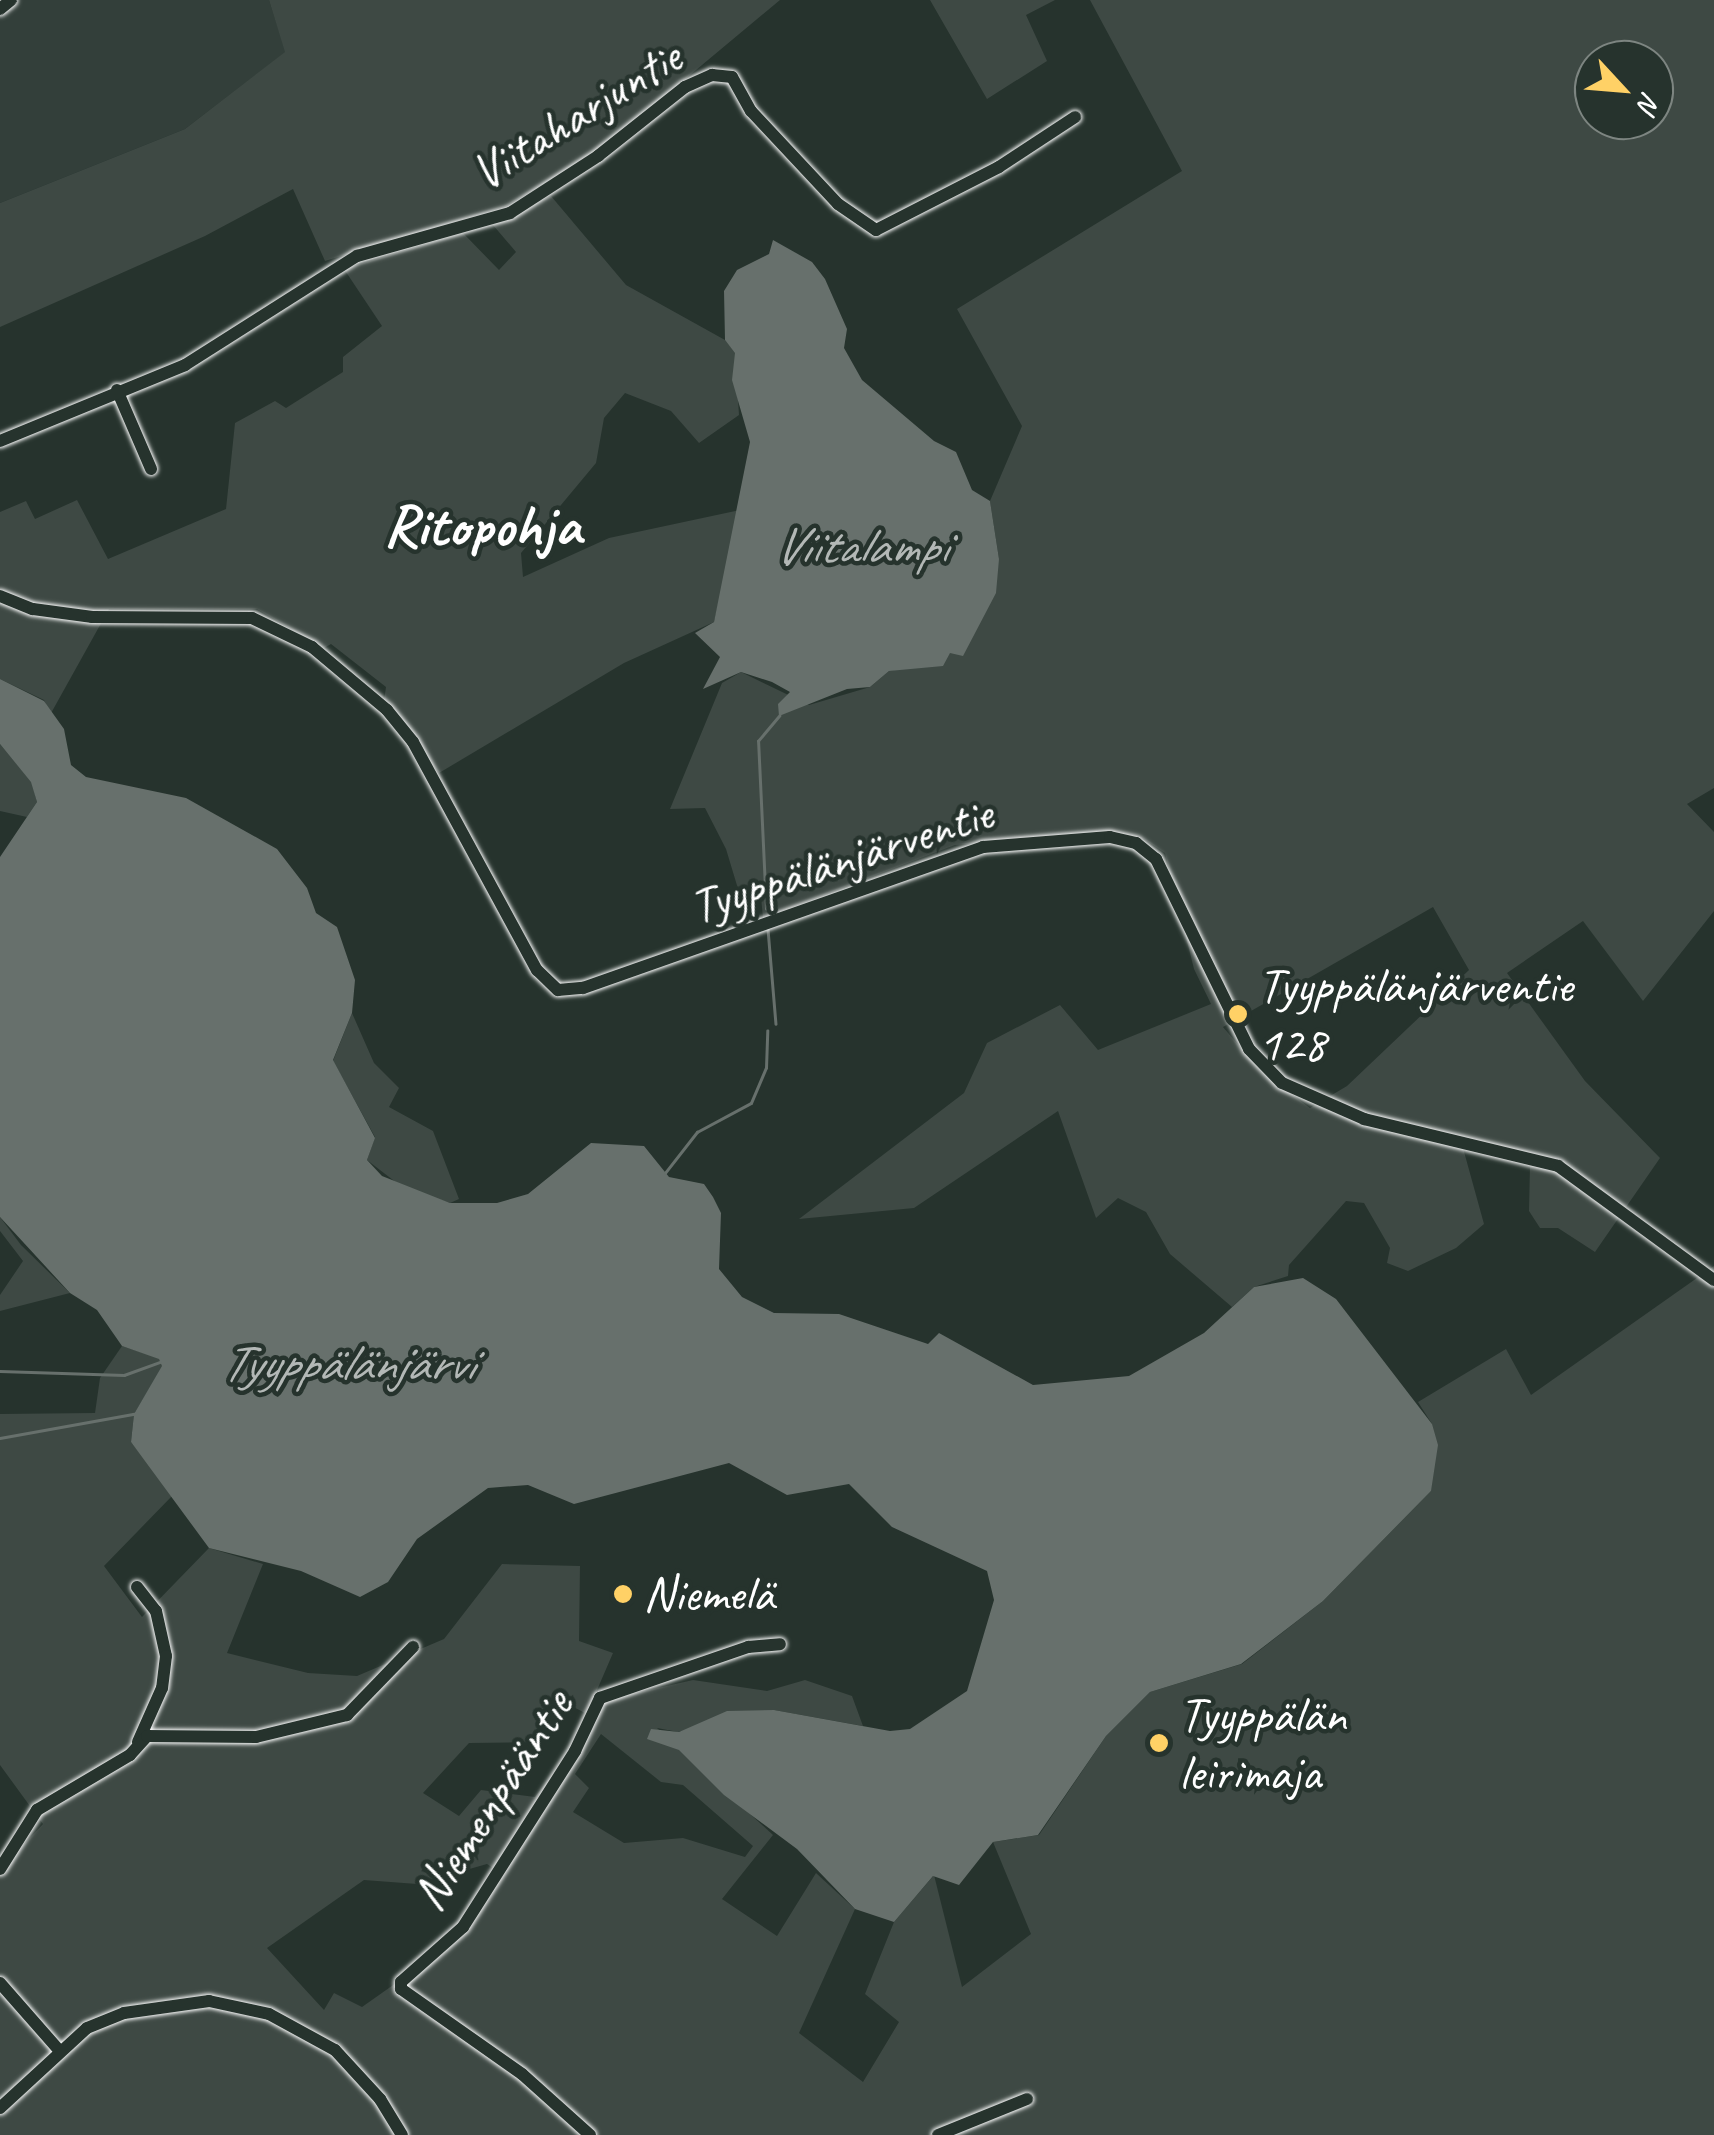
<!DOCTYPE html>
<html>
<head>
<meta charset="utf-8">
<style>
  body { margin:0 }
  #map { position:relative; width:1714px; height:2135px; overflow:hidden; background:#26332d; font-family:Caveat,sans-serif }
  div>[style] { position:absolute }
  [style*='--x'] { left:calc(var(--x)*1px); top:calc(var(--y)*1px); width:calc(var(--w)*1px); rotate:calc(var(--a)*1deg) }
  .built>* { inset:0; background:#333f3a }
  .green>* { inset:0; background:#3e4944 }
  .water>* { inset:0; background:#67706c }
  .stream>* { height:2.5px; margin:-1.25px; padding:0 1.25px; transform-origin:1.25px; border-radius:1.25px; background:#67706c }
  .roads { filter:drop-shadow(0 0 2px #fff) drop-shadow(0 0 2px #fff) }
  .minor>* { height:12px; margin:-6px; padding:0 6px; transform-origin:6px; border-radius:6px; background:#26332d }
  .dots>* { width:28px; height:28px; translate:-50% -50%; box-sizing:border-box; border:5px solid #26332d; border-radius:50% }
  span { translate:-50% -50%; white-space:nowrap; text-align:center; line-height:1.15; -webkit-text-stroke:9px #26332d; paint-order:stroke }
  .street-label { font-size:50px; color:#fff }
  .poi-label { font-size:50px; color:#fff }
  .left { translate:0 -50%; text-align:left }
  .water-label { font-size:52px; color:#b3b8b6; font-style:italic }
  .district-label { font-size:60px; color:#fff; font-weight:700 }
  .north { position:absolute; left:1574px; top:40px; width:100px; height:100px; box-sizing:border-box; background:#26332d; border:2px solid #7d8581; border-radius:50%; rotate:116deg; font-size:28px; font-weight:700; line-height:40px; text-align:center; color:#fff }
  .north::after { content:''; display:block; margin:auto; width:35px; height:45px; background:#ffd166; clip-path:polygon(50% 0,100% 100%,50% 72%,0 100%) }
</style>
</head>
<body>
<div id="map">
  <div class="built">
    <i style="clip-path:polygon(0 0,269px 0,286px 52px,185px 129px,0 203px)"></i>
  </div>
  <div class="green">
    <i style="clip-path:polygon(269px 0,780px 0,599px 151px,506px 206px,325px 261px,293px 189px,205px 236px,0 327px,0 203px,185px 129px,285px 52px)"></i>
    <i style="clip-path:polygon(930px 0,1055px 0,1026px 15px,1047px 61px,987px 99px)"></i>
    <i style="clip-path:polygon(evenodd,1090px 0,1714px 0,1714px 788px,1687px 804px,1714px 832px,1714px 911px,1643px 1001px,1583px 921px,1507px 973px,1585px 1081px,1660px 1158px,1595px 1252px,1558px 1228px,1540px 1228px,1529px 1211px,1530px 1165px,1463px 1148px,1484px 1224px,1456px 1248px,1408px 1271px,1387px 1263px,1390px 1248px,1364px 1203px,1346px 1201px,1289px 1265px,1288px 1276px,1254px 1287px,1232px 1307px,1170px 1254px,1146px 1212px,1118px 1198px,1096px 1218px,1058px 1111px,914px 1208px,799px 1219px,964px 1093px,987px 1043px,1060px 1005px,1098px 1050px,1211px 1004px,1194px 969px,1165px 853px,1144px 839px,1109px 831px,955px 845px,763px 918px,761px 897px,742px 902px,726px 849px,705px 808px,670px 809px,722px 683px,741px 672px,809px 705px,870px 687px,889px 671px,910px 667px,999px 559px,990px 501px,1022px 426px,957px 309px,1182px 171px,1090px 0,1594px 60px,1654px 60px,1654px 120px,1594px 120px,1594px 60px,1090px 0,1433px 907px,1469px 970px,1347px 1086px,1310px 1108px,1261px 1072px,1223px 1027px,1433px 907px)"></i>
    <i style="clip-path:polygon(551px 196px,626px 285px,725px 340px,735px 352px,739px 415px,699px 443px,671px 411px,625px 393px,604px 418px,596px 463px,521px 553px,523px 577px,609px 538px,740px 510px,714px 622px,624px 663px,439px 773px,384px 701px,386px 687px,331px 644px,324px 648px,257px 609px,109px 609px,50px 715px,44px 700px,0 679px,0 512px,26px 501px,35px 519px,77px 500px,108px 559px,226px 509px,235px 423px,275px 401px,286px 408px,343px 372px,343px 357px,382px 326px,344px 269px,463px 233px,499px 270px,516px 252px,493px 225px)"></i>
    <i style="clip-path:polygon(0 744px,32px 782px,37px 802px,27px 817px,0 811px)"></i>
    <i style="clip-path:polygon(352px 1013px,374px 1063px,399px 1088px,389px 1107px,433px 1131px,459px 1199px,450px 1203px,402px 1187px,367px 1160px,375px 1137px,333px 1061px)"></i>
    <i style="clip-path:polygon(0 1217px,21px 1245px,70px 1293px,0 1311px,0 1295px,23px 1261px,0 1231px)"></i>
    <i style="clip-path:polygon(evenodd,1714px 1266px,1714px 2135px,0 2135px,0 1870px,43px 1824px,0 1765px,0 1414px,95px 1413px,100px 1378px,122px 1346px,159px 1358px,163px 1366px,134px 1414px,131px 1442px,173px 1495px,104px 1566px,142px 1617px,209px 1548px,263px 1564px,227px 1653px,308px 1673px,357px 1676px,444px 1639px,502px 1564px,580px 1566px,579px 1641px,613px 1653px,594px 1697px,601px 1701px,693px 1680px,767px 1691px,805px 1680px,852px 1696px,863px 1726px,774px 1710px,678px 1732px,657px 1728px,773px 1835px,722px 1899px,777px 1936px,816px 1873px,855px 1909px,799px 2033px,863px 2082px,899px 2022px,865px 1994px,894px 1922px,934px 1875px,962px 1987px,1031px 1934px,993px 1842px,1039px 1835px,1106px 1736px,1150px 1692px,1242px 1664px,1323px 1601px,1431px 1491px,1432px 1424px,1418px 1402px,1506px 1349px,1531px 1395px,1714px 1266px,556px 1698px,587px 1714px,566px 1758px,535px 1797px,481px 1790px,459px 1816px,423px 1793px,469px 1743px,539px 1742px,556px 1698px,1714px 1266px,601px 1734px,661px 1782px,683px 1785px,753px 1846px,745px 1857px,683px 1838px,624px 1843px,573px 1812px,589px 1788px,575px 1774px,601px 1734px,1714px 1266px,487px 1864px,499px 1872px,457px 1940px,362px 2007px,334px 1993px,324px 2010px,267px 1948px,364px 1880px,417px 1884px,487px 1864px)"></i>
  </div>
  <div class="water">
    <i style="clip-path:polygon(773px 240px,812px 262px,825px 279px,847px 329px,844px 348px,862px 380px,934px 441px,956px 452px,972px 490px,990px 501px,999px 559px,996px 593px,963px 656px,950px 653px,943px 666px,889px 671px,870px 687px,847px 689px,779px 716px,778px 704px,790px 692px,772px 682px,741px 672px,703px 689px,720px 657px,695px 633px,714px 622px,750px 442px,732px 380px,735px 353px,725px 340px,724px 291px,737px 270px,769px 254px)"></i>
    <i style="clip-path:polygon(0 679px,44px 701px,64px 729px,71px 765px,86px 777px,186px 798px,277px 849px,307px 888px,316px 913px,337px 927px,355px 980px,352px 1013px,333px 1060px,375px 1138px,367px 1160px,382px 1176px,450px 1203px,497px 1203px,528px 1194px,591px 1143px,644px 1146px,669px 1177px,704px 1184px,713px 1197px,721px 1213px,719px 1269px,742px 1297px,774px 1313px,839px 1314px,928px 1344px,939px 1333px,1033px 1385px,1129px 1376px,1204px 1333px,1254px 1287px,1303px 1278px,1336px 1299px,1432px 1424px,1438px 1445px,1431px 1491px,1323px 1601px,1241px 1664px,1150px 1692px,1106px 1736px,1038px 1835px,993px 1842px,959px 1885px,933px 1876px,894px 1922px,855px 1909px,797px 1849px,724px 1795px,679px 1750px,647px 1739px,651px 1729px,679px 1732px,727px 1711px,774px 1710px,890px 1731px,910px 1729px,967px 1691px,994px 1600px,987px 1571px,892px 1527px,849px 1484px,787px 1495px,729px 1463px,574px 1504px,528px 1485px,488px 1488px,417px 1539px,388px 1582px,360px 1597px,301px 1571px,209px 1548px,131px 1442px,134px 1414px,162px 1366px,159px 1359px,122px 1346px,97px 1310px,70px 1293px,0 1217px,0 857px,37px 802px,31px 782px,0 744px)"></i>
  </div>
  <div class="stream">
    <i style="--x:766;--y:909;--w:168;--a:-92.7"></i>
    <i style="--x:758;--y:741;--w:33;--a:-50"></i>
    <i style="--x:768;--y:929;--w:95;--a:85.2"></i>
    <i style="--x:665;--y:1173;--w:52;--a:-52"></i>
    <i style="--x:697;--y:1132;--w:61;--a:-28.2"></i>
    <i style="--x:751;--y:1103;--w:38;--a:-67"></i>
    <i style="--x:766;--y:1068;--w:37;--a:-88"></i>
    <i style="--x:0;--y:1371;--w:124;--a:1.8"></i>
    <i style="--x:124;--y:1375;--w:38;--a:-20"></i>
    <i style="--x:0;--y:1438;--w:136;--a:-10.2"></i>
  </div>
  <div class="roads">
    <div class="minor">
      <i style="--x:0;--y:9;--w:14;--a:-39"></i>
      <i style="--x:117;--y:390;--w:86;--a:66.7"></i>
      <i style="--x:0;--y:441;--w:200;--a:-22.3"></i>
      <i style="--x:185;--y:365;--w:204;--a:-32.4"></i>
      <i style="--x:357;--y:256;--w:159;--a:-15.7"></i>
      <i style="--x:510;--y:213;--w:105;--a:-32.9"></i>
      <i style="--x:598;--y:156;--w:111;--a:-38.4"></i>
      <i style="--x:685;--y:87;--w:30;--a:-24"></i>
      <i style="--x:712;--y:75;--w:20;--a:6"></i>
      <i style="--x:732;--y:77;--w:39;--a:61"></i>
      <i style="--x:751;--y:111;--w:127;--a:46.9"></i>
      <i style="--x:838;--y:204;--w:46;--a:34.4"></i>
      <i style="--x:876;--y:230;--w:138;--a:-27.1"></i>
      <i style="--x:999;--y:167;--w:91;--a:-33.3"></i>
      <i style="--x:0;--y:596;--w:35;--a:22"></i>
      <i style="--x:33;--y:609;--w:60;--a:7.7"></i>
      <i style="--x:92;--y:617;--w:160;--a:0.4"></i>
      <i style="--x:252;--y:618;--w:67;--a:25.8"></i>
      <i style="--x:312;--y:647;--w:98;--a:40"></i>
      <i style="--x:387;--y:710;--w:41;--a:50.9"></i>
      <i style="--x:413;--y:742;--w:260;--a:61.5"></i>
      <i style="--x:537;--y:970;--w:29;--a:44"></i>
      <i style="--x:558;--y:990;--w:25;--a:-5"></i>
      <i style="--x:583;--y:988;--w:424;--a:-19.4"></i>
      <i style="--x:983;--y:847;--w:127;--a:-4.5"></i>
      <i style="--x:1110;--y:837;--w:27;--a:13"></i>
      <i style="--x:1136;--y:843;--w:26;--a:39"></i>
      <i style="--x:1156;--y:859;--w:212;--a:63.9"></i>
      <i style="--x:1249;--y:1049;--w:47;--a:45.9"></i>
      <i style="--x:1282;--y:1083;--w:90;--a:23.7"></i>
      <i style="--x:1364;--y:1119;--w:200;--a:13.6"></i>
      <i style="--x:1558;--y:1166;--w:193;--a:36.2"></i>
      <i style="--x:137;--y:1587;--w:31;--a:52"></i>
      <i style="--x:156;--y:1611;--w:46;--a:77.5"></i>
      <i style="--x:166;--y:1656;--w:32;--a:97"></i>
      <i style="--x:162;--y:1688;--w:59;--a:114"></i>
      <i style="--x:0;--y:1869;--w:70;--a:-57.9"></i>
      <i style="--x:37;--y:1810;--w:108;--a:-30.6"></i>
      <i style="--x:130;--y:1755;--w:25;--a:-48"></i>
      <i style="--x:147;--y:1736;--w:109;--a:0.5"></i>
      <i style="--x:256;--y:1737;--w:94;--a:-13.6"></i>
      <i style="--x:347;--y:1715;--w:95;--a:-45.9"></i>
      <i style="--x:0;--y:1983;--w:88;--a:48.7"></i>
      <i style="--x:0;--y:2108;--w:118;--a:-42.6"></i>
      <i style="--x:87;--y:2028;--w:40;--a:-22"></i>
      <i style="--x:124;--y:2013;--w:86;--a:-8"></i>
      <i style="--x:209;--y:2001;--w:61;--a:12.2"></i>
      <i style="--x:269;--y:2014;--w:75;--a:28.6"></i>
      <i style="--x:335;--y:2050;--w:67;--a:47.4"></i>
      <i style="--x:380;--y:2099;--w:42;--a:58.6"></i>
      <i style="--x:590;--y:2135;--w:91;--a:-138.1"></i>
      <i style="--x:522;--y:2074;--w:148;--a:-144.9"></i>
      <i style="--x:401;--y:1989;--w:7;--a:-90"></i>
      <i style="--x:401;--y:1982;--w:83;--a:-41.6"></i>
      <i style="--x:463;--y:1927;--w:209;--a:-57.5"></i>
      <i style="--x:575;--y:1751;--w:59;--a:-64.7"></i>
      <i style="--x:600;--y:1698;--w:157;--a:-19"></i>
      <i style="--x:748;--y:1647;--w:32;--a:-5"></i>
      <i style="--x:938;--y:2135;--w:96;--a:-22"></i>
    </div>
  </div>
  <div class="dots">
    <i style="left:1238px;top:1014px;background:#ffd166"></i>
    <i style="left:623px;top:1594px;background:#ffd166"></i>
    <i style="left:1159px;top:1743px;background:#ffd166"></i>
  </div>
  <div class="street-label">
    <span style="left:576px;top:115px;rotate:-32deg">Viitaharjuntie</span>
    <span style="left:841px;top:860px;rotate:-18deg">Tyyppälänjärventie</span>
    <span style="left:492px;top:1800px;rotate:-57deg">Niemenpääntie</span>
  </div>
  <div class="poi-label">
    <span class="left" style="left:1258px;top:1014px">Tyyppälänjärventie<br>128</span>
    <span class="left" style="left:643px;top:1594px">Niemelä</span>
    <span class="left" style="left:1179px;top:1743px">Tyyppälän<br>leirimaja</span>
  </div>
  <div class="water-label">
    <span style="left:860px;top:547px">Viitalampi</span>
    <span style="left:347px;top:1364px">Tyyppälänjärvi</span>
  </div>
  <div class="district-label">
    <span style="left:482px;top:525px">Ritopohja</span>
  </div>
  <div class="north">N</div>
</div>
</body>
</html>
